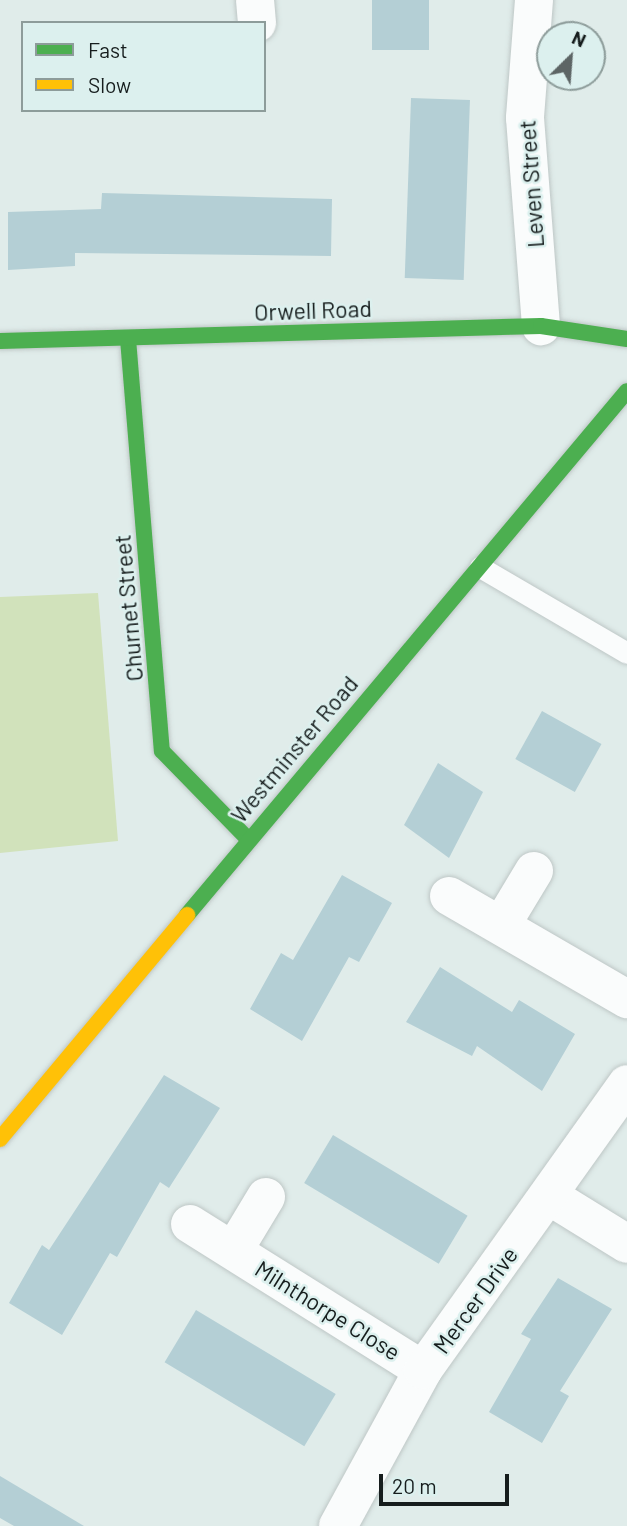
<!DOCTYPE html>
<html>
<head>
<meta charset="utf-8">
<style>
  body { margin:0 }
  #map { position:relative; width:627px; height:1526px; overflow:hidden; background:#e0ecea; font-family:Barlow,sans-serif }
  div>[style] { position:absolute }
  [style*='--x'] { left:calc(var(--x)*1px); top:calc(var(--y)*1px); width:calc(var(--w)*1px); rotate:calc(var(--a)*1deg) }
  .green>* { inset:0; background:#d1e2bb }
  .building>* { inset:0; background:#b4cfd5; transform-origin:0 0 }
  .roads { filter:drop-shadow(0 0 2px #bec7c6) drop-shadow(0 0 2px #bec7c6) }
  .lane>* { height:21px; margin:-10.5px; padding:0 10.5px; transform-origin:10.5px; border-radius:10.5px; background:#fafcfc }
  .street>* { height:38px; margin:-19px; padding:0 19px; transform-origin:19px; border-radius:19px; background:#fafcfc }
  .fast>* { height:16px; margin:-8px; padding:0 8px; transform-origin:8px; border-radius:8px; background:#4caf50 }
  .slow>* { height:16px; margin:-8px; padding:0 8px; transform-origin:8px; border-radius:8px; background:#ffc107 }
  span { translate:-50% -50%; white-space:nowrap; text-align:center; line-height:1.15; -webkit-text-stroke:5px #dcf0ee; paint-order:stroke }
  .street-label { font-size:23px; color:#161d1d }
  .legend { position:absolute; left:21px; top:21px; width:245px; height:91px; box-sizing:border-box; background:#dcf0ee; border:2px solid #8d9c9a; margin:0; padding:9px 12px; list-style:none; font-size:21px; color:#161d1d }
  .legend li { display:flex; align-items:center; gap:14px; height:35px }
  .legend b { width:35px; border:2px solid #8d9c9a }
  .north { position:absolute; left:536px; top:21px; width:70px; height:70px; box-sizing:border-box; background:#dcf0ee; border:2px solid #8d9c9a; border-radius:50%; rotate:25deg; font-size:19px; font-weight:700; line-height:28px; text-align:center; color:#161d1d }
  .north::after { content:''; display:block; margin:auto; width:24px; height:32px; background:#5d6565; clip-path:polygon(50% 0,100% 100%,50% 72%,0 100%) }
  .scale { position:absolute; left:379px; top:1474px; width:130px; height:32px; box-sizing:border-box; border:4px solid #161d1d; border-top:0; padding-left:9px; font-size:21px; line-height:24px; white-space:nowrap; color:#161d1d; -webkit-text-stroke:5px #dcf0ee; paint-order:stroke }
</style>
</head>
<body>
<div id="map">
  <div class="green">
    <i style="clip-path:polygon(98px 593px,118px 841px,0 853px,0 597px)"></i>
  </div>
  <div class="building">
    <i style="left:372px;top:0;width:57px;height:50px"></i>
    <i style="left:411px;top:98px;width:59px;height:180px;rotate:2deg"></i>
    <i style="clip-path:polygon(102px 193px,332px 199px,331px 256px,75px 253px,75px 266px,8px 270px,8px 212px,101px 209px)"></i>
    <i style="left:542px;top:711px;width:68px;height:55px;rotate:29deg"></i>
    <i style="clip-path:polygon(438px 763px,483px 792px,449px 858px,404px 825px)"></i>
    <i style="clip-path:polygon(342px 875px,392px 903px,359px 962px,349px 957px,302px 1041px,250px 1009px,281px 953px,293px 960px)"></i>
    <i style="clip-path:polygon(440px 967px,512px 1012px,519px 1000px,575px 1034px,542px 1091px,477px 1046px,472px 1056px,406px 1022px)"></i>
    <i style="clip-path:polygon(164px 1075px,220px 1108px,169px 1188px,160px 1182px,117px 1257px,110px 1253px,62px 1335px,9px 1303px,42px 1245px,49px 1250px)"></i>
    <i style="left:333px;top:1135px;width:157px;height:56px;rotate:31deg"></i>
    <i style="clip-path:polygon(558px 1278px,612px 1309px,560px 1391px,569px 1396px,542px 1443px,489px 1412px,531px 1339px,521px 1334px)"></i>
    <i style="left:196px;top:1310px;width:163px;height:61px;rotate:31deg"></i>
    <i style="clip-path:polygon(0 1476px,84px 1526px,14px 1526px,0 1518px)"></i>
  </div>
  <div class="roads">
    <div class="lane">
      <i style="--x:480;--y:567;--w:170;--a:30.3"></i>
    </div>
    <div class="street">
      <i style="--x:255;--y:0;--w:23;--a:85"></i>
      <i style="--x:534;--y:0;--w:118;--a:94.4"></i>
      <i style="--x:525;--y:118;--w:209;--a:85.6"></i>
      <i style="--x:449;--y:896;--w:206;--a:30.1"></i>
      <i style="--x:502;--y:924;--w:62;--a:-58.9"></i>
      <i style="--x:551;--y:1197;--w:89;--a:31.7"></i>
      <i style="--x:190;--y:1224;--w:275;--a:32.1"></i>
      <i style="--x:234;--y:1250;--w:62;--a:-58.9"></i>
      <i style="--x:338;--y:1526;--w:178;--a:-61.4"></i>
      <i style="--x:423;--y:1370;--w:351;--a:-54.5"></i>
    </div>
    <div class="fast">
      <i style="--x:128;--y:339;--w:413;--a:85.3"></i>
      <i style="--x:162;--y:751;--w:123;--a:45.7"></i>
      <i style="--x:0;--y:341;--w:541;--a:-1.59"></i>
      <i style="--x:541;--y:326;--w:87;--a:8.6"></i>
      <i style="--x:187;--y:915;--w:684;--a:-49.98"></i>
    </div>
    <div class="slow">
      <i style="--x:0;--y:1139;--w:292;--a:-50.1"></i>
    </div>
  </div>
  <div class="street-label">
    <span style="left:531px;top:184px;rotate:-94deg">Leven Street</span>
    <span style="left:313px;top:310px;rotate:-2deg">Orwell Road</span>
    <span style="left:128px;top:608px;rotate:-95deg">Churnet Street</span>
    <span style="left:294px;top:749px;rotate:-50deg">Westminster Road</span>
    <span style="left:475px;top:1300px;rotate:-54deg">Mercer Drive</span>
    <span style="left:328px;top:1310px;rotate:32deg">Milnthorpe Close</span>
  </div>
  <ul class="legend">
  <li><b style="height:9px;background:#4caf50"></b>Fast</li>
  <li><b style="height:9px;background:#ffc107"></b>Slow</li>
  </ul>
  <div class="north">N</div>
  <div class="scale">20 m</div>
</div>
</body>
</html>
